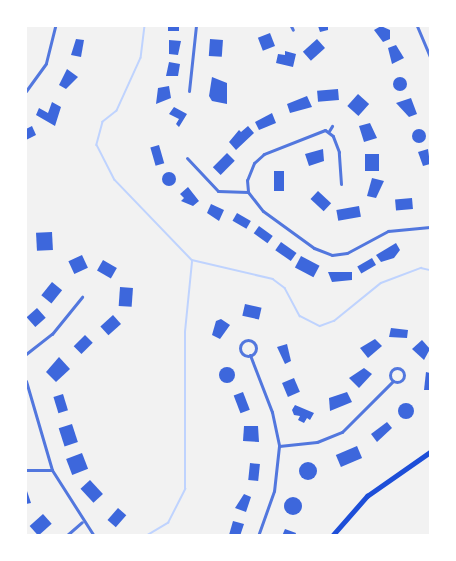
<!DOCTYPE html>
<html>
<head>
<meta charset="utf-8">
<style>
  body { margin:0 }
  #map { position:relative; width:456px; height:561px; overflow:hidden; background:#f2f2f2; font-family:Arial,sans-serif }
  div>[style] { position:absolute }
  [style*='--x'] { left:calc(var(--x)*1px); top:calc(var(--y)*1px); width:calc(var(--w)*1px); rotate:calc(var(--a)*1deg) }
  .stream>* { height:1.5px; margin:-0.75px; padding:0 0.75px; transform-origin:0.75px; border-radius:0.75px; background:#bfd3fe }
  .building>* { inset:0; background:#3d67dc; transform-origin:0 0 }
  .round { border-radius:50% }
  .minor>* { height:3px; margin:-1.5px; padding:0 1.5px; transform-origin:1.5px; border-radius:1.5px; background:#5277de }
  .minor>.ring { margin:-1.5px; padding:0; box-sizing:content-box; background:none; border:3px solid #5277de; border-radius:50% }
  .secondary>* { height:4.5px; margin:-2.25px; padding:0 2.25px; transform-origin:2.25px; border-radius:2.25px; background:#1d4ed8 }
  span { translate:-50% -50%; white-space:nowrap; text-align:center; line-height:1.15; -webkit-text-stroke:6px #fff; paint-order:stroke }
  .frame { position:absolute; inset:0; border:27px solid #fff; pointer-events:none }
</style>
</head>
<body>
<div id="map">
  <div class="stream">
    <i style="--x:145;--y:26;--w:32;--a:97"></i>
    <i style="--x:141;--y:58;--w:58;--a:114.4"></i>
    <i style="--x:117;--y:111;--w:18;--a:142"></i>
    <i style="--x:103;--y:122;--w:24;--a:105"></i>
    <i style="--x:97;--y:145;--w:39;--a:63"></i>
    <i style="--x:115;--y:180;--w:111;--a:46.1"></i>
    <i style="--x:192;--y:260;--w:83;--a:13.2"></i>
    <i style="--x:273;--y:279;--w:15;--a:37"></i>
    <i style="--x:285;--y:288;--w:32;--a:62"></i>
    <i style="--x:300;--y:316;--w:22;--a:27"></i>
    <i style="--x:320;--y:326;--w:15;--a:-20"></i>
    <i style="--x:334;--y:321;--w:60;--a:-39"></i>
    <i style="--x:381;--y:283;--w:43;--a:-20.6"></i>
    <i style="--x:421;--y:268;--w:9;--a:13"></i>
    <i style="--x:146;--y:536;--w:26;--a:-31"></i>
    <i style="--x:168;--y:523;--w:38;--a:-63"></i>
    <i style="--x:185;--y:489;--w:157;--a:-90"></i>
    <i style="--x:185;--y:332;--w:70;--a:-84.3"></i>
  </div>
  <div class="building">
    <i style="left:168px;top:26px;width:11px;height:5px"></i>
    <i style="clip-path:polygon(318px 26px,328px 26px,328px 30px,320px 32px)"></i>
    <i style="clip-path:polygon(381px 26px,390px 30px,390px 39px,383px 42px,374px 30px)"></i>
    <i style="left:270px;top:33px;width:14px;height:13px;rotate:69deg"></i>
    <i style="clip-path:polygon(76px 39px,84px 40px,81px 57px,71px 55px)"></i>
    <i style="left:210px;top:39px;width:13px;height:17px;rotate:4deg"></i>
    <i style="left:317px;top:39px;width:12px;height:19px;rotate:48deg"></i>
    <i style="clip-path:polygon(169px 40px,181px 41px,178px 55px,169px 54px)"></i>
    <i style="clip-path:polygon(396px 45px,404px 58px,392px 64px,388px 48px)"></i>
    <i style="clip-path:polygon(285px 51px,296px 54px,293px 67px,276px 63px,278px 54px,285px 55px)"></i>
    <i style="clip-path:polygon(169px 62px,180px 64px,178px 76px,166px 76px)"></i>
    <i style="clip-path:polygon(67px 69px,78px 77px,66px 89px,59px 85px)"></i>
    <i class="round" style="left:393px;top:77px;width:14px;height:14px"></i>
    <i style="clip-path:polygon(212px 77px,227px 83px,227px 104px,212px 101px,209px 96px)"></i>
    <i style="clip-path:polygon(169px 86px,171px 98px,156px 104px,158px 88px)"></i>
    <i style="left:338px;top:89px;width:11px;height:21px;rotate:85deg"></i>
    <i style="left:358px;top:94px;width:15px;height:16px;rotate:42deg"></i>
    <i style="clip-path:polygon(307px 96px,312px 107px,290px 113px,287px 104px)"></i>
    <i style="clip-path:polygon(411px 98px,417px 114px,409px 117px,396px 103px)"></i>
    <i style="clip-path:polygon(52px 102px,61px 107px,55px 126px,36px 115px,39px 108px,48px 113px)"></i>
    <i style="clip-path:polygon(174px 107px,187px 114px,179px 127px,176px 124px,179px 119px,169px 114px)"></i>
    <i style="clip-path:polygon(272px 113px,276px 123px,259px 130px,255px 122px)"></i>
    <i style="clip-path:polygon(370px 123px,377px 138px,364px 142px,359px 126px)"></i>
    <i style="clip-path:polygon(32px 126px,36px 135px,26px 140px,26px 129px)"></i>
    <i style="clip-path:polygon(248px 126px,254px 133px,236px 150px,229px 142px,239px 130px,241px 132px)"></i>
    <i class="round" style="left:412px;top:129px;width:14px;height:14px"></i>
    <i style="left:159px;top:145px;width:19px;height:9px;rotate:74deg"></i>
    <i style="clip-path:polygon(323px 149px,324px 161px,309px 166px,305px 154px)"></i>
    <i style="clip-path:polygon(428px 149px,430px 164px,423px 166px,418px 152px)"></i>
    <i style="left:227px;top:153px;width:11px;height:20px;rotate:45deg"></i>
    <i style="left:365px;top:154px;width:14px;height:17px"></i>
    <i style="left:274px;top:171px;width:10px;height:20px"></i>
    <i class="round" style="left:162px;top:172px;width:14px;height:14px"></i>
    <i style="clip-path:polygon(372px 178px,384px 181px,376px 198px,367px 196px)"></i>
    <i style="clip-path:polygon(188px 187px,199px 201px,193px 206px,181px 201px,184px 198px,180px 194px)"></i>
    <i style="left:318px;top:191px;width:18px;height:11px;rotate:43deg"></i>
    <i style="left:412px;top:198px;width:11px;height:17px;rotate:85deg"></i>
    <i style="clip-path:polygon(211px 204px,224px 210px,219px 221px,207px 213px)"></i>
    <i style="left:359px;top:206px;width:11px;height:23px;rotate:80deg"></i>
    <i style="left:237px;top:213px;width:16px;height:9px;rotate:30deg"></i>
    <i style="left:259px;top:226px;width:17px;height:9px;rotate:36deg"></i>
    <i style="left:52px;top:232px;width:18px;height:16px;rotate:87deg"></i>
    <i style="left:281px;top:242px;width:19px;height:10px;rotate:35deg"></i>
    <i style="clip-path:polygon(396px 243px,400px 250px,394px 258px,381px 262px,376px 255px)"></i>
    <i style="left:82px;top:255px;width:14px;height:15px;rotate:65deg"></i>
    <i style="left:301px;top:256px;width:21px;height:13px;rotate:28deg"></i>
    <i style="left:372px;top:258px;width:8px;height:17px;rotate:60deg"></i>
    <i style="left:103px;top:260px;width:16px;height:12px;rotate:30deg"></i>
    <i style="clip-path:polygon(328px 272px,352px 272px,352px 280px,332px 282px)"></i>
    <i style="left:52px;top:282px;width:13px;height:17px;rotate:39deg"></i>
    <i style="left:120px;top:287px;width:13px;height:19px;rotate:4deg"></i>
    <i style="left:245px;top:304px;width:17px;height:12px;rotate:13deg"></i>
    <i style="left:37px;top:308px;width:13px;height:14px;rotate:48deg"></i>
    <i style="left:113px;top:315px;width:12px;height:17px;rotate:48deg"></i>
    <i style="clip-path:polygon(221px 319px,230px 325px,220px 339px,212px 335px,216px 321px)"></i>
    <i style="clip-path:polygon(391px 328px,408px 330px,407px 338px,389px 337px)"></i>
    <i style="left:85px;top:335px;width:11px;height:16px;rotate:45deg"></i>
    <i style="clip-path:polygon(375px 339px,382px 346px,368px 358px,360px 348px)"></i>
    <i style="clip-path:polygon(422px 340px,430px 349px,424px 360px,412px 349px)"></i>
    <i style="clip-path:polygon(287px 344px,291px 361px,285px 364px,277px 347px)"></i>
    <i style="clip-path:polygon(59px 357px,70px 369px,56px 382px,46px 372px)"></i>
    <i class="round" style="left:219px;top:367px;width:16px;height:16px"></i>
    <i style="clip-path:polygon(364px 368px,372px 374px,359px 388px,349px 378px)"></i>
    <i style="clip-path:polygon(426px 372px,430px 373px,430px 390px,424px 390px)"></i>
    <i style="left:294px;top:378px;width:15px;height:13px;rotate:67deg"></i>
    <i style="left:243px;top:392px;width:19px;height:10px;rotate:69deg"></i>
    <i style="clip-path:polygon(347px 392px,352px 402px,330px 411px,329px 398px)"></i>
    <i style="left:63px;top:394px;width:17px;height:10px;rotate:73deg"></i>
    <i class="round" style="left:398px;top:403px;width:16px;height:16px"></i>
    <i style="clip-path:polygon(295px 405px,314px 413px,310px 420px,307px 418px,304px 423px,298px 420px,300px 416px,294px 415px,292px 410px)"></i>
    <i style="clip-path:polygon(387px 422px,392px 428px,377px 442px,371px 434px)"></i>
    <i style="left:72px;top:424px;width:19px;height:14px;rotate:72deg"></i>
    <i style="clip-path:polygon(244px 426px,258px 426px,259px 442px,243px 441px)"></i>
    <i style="left:357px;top:446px;width:13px;height:23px;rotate:67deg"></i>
    <i style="left:82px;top:453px;width:17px;height:17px;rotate:69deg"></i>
    <i class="round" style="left:299px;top:462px;width:18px;height:18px"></i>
    <i style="left:250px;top:463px;width:10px;height:17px;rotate:6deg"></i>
    <i style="left:90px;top:480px;width:19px;height:13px;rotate:47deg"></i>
    <i style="clip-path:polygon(26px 488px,31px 503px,26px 504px)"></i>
    <i style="clip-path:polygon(244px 494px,251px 497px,246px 512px,235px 508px)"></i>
    <i class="round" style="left:284px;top:497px;width:18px;height:18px"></i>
    <i style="left:118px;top:508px;width:11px;height:16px;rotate:41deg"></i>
    <i style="left:43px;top:514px;width:13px;height:18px;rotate:48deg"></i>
    <i style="clip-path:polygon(233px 521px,244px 524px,240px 536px,229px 535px)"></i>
    <i style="clip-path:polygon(285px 529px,296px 533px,295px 536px,282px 536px)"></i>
  </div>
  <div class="minor">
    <i style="--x:291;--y:26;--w:4;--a:63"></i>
    <i style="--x:417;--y:26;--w:34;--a:67"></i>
    <i style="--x:26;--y:91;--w:34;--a:-54"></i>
    <i style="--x:46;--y:63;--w:38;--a:-76"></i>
    <i style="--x:189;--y:91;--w:65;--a:-83.9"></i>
    <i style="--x:329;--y:131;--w:6;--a:-59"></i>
    <i style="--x:187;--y:158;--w:45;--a:46.8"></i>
    <i style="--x:218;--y:191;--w:30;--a:2"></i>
    <i style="--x:341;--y:184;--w:32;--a:-94"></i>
    <i style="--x:339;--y:152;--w:17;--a:-111"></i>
    <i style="--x:333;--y:136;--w:10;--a:-143"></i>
    <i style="--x:325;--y:130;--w:66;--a:158.5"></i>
    <i style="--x:264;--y:154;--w:13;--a:138"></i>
    <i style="--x:254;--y:163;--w:18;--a:112"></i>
    <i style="--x:247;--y:180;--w:12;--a:85"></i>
    <i style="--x:248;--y:192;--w:24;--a:52"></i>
    <i style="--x:263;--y:211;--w:63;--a:36"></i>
    <i style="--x:314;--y:248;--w:19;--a:21"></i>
    <i style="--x:332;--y:255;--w:15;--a:-8"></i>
    <i style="--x:347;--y:253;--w:47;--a:-28.2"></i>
    <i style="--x:388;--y:231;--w:42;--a:-5.4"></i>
    <i class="ring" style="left:240px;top:340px;width:13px;height:13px"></i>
    <i style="--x:26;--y:354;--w:33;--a:-38"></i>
    <i style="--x:52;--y:334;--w:48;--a:-51"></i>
    <i style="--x:250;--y:355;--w:61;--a:68.9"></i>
    <i style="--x:272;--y:412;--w:35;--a:78"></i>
    <i style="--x:279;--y:446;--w:45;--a:96.3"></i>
    <i style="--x:274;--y:491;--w:48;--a:109.6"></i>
    <i class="ring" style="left:390px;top:368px;width:11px;height:11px"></i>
    <i style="--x:26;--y:381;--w:93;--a:73.7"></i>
    <i style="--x:52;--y:470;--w:78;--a:57.5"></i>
    <i style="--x:279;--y:446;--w:38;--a:-6"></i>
    <i style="--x:317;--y:442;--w:27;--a:-22"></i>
    <i style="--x:342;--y:432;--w:72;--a:-45"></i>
    <i style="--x:26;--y:470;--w:26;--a:0"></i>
    <i style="--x:66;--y:536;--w:21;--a:-41"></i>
  </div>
  <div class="secondary">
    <i style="--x:332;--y:536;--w:53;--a:-48.8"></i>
    <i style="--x:367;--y:496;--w:77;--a:-34.9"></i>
  </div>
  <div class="frame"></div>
</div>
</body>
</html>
